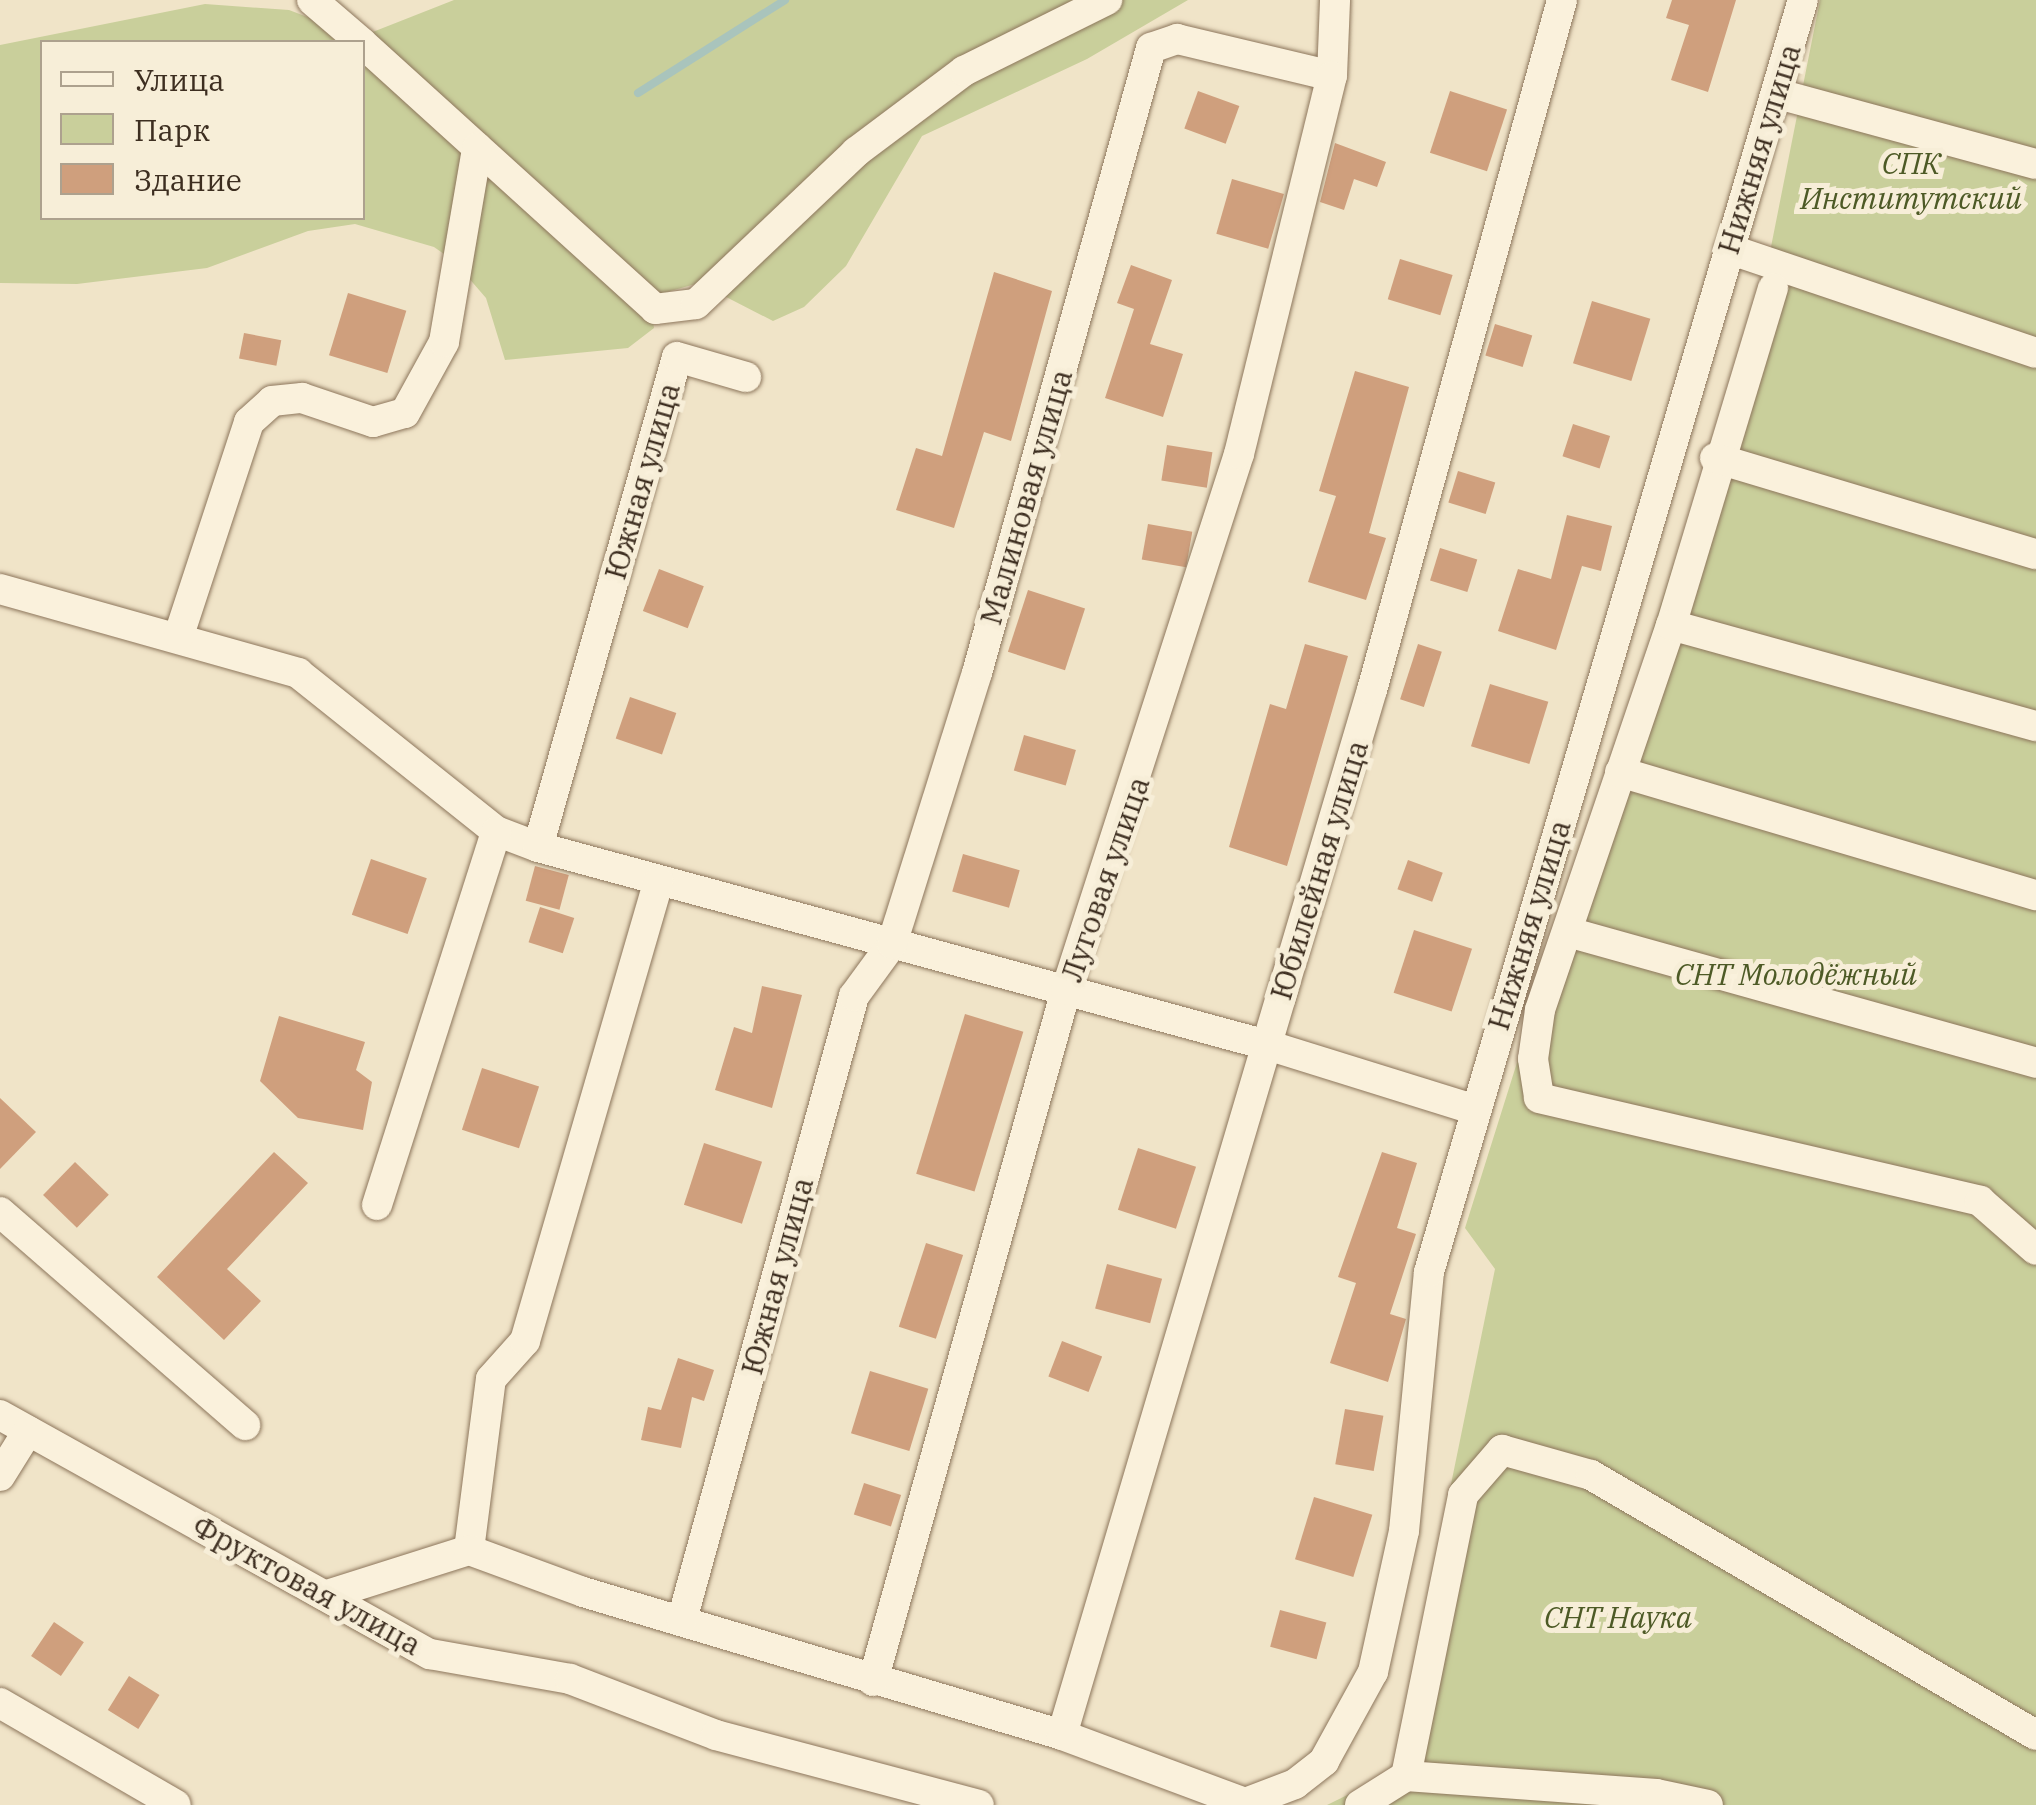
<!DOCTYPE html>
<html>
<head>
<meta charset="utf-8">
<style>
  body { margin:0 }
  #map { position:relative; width:2036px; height:1805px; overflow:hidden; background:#f0e4c8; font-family:"IBM Plex Serif",serif }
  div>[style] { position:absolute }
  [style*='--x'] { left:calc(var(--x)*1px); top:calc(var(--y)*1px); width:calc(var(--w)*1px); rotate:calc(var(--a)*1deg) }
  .green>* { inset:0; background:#c9cf9b }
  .stream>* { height:8px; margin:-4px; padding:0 4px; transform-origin:4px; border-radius:4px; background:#a9c4bc }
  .building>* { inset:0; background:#cf9f7d; transform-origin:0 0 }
  .roads { filter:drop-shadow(0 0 2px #8d765c) drop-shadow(0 0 2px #8d765c) }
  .minor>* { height:30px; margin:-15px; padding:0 15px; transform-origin:15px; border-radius:15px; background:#faf1dc }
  span { translate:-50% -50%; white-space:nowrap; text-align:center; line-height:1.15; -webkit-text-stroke:10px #f7eed8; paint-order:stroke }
  .street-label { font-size:30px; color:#3d2e20 }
  .park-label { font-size:30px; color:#4d5a26; font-style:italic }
  .legend { position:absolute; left:40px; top:40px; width:325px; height:180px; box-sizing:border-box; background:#f7eed8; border:2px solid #ada18e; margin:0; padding:12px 18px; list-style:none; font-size:30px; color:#3d2e20 }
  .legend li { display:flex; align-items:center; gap:20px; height:50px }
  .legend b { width:50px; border:2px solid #ada18e }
</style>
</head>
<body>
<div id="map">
  <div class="green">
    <i style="clip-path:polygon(evenodd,454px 0,1188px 0,1087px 59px,922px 136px,846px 266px,804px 307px,773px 321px,699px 283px,667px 292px,652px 314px,654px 328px,628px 348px,505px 360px,486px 298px,454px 261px,434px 247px,355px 224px,308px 231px,207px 268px,77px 284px,0 283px,0 45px,205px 4px,289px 10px,360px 37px,454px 0,42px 42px,362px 42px,362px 218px,42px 218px,42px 42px)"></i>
    <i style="clip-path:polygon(1820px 0,2036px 0,2036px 1805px,1327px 1805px,1392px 1773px,1495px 1269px,1465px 1228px,1767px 267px)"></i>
  </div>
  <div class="stream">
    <i style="--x:638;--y:93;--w:174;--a:-32.3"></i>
  </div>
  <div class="building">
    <i style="clip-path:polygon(1672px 0,1736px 0,1708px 92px,1671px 80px,1689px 25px,1666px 18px)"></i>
    <i style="left:1198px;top:91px;width:44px;height:40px;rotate:20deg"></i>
    <i style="left:1450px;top:91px;width:60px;height:65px;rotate:18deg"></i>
    <i style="clip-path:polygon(1335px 143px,1386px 162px,1377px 187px,1354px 179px,1344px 210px,1320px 202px)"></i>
    <i style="left:1232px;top:179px;width:54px;height:57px;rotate:16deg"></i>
    <i style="left:1400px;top:259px;width:55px;height:42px;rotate:17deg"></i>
    <i style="clip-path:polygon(1131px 265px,1172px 280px,1150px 344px,1183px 354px,1163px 417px,1105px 398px,1134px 309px,1117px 303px)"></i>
    <i style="clip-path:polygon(994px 272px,1052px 291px,1011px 441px,984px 432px,954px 528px,896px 510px,916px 448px,942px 456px)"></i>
    <i style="left:348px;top:293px;width:61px;height:65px;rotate:17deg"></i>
    <i style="left:1592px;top:301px;width:61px;height:65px;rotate:17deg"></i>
    <i style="left:1495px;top:324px;width:39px;height:33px;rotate:17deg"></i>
    <i style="left:244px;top:333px;width:38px;height:26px;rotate:11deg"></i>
    <i style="clip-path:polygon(1355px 371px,1409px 387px,1369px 533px,1386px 538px,1366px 600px,1308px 582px,1336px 496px,1319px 491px)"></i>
    <i style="left:1573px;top:424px;width:39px;height:34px;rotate:18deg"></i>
    <i style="left:1167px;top:445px;width:46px;height:36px;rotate:9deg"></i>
    <i style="left:1458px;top:471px;width:39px;height:33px;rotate:17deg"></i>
    <i style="clip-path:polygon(1567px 515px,1612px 526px,1601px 571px,1582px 566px,1556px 650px,1498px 631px,1518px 569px,1551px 579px)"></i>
    <i style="left:1148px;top:524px;width:45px;height:36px;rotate:10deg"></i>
    <i style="left:1440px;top:548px;width:39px;height:34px;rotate:17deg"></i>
    <i style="left:659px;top:569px;width:48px;height:45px;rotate:21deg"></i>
    <i style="left:1028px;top:590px;width:60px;height:65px;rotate:18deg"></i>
    <i style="clip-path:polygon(1305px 644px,1348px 656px,1287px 866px,1229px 847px,1270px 704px,1286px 709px)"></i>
    <i style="left:1418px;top:644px;width:25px;height:58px;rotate:18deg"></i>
    <i style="left:1490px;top:684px;width:61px;height:65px;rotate:17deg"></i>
    <i style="left:630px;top:697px;width:49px;height:44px;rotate:19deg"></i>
    <i style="left:1024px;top:735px;width:54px;height:37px;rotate:16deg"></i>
    <i style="left:963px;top:854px;width:59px;height:39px;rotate:16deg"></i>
    <i style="left:371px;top:859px;width:59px;height:59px;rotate:19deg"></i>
    <i style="left:1408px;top:860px;width:37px;height:31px;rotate:20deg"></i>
    <i style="left:535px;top:866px;width:35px;height:36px;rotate:15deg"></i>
    <i style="left:540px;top:907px;width:36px;height:37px;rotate:18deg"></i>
    <i style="left:1414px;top:930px;width:61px;height:66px;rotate:18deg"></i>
    <i style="clip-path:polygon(762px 986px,802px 995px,772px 1108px,715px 1090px,734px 1027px,752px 1033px)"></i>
    <i style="left:965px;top:1014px;width:61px;height:167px;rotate:17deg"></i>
    <i style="clip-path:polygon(279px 1016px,365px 1042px,356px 1070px,372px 1082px,363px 1130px,298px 1118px,260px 1081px)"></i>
    <i style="left:482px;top:1068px;width:60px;height:65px;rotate:18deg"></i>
    <i style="clip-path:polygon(0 1098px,36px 1132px,0 1169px)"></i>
    <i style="left:704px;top:1143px;width:61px;height:65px;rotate:18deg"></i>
    <i style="left:1138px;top:1148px;width:61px;height:65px;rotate:18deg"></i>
    <i style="clip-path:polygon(274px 1152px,308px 1183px,227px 1269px,261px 1301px,224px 1340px,157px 1277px)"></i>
    <i style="clip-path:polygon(1382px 1152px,1417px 1163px,1397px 1228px,1416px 1234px,1390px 1314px,1406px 1319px,1388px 1382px,1330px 1363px,1356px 1283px,1338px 1277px)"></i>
    <i style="left:75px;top:1162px;width:47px;height:46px;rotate:44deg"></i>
    <i style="left:926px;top:1243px;width:39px;height:88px;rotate:18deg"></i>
    <i style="left:1107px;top:1264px;width:57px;height:46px;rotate:15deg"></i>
    <i style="left:1062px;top:1341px;width:43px;height:38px;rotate:21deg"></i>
    <i style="clip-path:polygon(678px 1358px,714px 1370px,704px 1401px,692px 1397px,681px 1448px,641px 1440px,648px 1407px,661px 1410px)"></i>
    <i style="left:870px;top:1371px;width:61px;height:65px;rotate:17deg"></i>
    <i style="left:1345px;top:1409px;width:39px;height:56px;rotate:10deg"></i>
    <i style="left:864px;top:1483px;width:39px;height:33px;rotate:18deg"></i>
    <i style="left:1314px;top:1497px;width:61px;height:65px;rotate:17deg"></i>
    <i style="left:1280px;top:1610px;width:48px;height:38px;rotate:15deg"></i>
    <i style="left:54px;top:1622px;width:36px;height:41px;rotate:34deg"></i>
    <i style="left:129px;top:1676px;width:36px;height:40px;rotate:32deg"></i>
  </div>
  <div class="roads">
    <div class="minor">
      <i style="--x:312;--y:0;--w:65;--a:40.6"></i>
      <i style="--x:362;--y:43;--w:396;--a:42.2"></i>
      <i style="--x:655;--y:309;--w:41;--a:-7"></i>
      <i style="--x:696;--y:304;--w:221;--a:-43.5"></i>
      <i style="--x:856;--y:152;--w:135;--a:-36.9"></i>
      <i style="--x:964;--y:71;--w:160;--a:-26.4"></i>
      <i style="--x:1778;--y:94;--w:267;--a:15.2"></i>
      <i style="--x:1729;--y:249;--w:324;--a:18.7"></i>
      <i style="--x:1773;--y:288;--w:352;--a:106.8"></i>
      <i style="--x:1671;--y:625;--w:407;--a:108.8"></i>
      <i style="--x:1540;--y:1010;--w:49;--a:98.1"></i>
      <i style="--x:1533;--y:1059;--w:39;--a:81"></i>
      <i style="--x:1539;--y:1098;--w:453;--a:13.1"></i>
      <i style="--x:1980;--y:1201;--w:74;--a:41.2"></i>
      <i style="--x:1715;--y:458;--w:335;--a:16.7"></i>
      <i style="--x:0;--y:589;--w:310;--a:15.7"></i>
      <i style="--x:298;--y:673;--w:253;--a:38.6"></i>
      <i style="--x:496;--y:831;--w:45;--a:20.9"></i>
      <i style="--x:538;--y:847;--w:755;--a:15.2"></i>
      <i style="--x:1267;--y:1045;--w:216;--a:17.3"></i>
      <i style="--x:1671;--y:625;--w:379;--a:15.5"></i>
      <i style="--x:179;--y:635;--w:224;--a:-71.8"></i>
      <i style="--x:249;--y:422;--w:31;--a:-42"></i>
      <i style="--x:272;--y:401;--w:30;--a:-6"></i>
      <i style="--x:302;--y:398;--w:75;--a:18.7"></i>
      <i style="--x:373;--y:422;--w:33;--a:-16"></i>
      <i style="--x:405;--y:413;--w:81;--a:-61.2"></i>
      <i style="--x:444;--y:342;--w:197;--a:-80.3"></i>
      <i style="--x:1620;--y:772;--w:434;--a:16.5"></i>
      <i style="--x:538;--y:847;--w:509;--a:-74.16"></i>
      <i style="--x:677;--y:357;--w:72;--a:16.2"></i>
      <i style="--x:1568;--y:932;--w:486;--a:15.6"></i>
      <i style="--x:377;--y:1205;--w:392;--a:-72.3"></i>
      <i style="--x:0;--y:1212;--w:325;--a:41"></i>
      <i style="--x:0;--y:1415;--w:492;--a:29.1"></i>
      <i style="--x:430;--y:1654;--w:142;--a:10.1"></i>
      <i style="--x:570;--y:1679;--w:156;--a:21"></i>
      <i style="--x:716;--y:1735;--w:272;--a:14.9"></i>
      <i style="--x:0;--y:1476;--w:53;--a:-58.1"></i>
      <i style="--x:469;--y:1550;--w:172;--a:-82.7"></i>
      <i style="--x:491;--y:1379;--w:51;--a:-48.2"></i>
      <i style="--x:525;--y:1341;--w:479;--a:-73.8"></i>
      <i style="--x:327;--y:1595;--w:149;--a:-17.6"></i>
      <i style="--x:469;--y:1550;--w:121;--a:20.2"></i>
      <i style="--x:583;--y:1592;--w:500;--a:16.6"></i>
      <i style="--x:1062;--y:1735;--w:192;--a:20.4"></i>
      <i style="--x:682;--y:1620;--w:647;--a:-74.59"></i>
      <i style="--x:854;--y:996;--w:64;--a:-53.8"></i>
      <i style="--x:892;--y:944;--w:284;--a:-72.6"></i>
      <i style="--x:977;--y:673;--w:649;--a:-74.44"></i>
      <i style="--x:1151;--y:48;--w:28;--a:-19"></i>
      <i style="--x:1177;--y:39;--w:159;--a:13.4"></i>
      <i style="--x:1332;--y:76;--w:76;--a:-87.7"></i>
      <i style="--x:873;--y:1681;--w:717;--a:-74.39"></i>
      <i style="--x:1066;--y:990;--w:563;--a:-72.11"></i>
      <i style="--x:1239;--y:454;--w:389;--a:-76.2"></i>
      <i style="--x:0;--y:1703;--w:203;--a:30.1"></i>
      <i style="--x:1062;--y:1735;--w:1090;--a:-73.48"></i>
      <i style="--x:1372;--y:690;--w:716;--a:-74.6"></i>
      <i style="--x:1406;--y:1776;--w:251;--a:4.1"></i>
      <i style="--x:1656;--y:1794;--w:53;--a:11.9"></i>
      <i style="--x:1240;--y:1805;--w:59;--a:-20.9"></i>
      <i style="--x:1295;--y:1784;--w:37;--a:-38"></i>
      <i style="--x:1324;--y:1761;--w:102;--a:-61.2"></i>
      <i style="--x:1373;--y:1672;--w:144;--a:-77.6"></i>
      <i style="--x:1404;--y:1531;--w:260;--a:-84.5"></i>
      <i style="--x:1429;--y:1272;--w:1326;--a:-73.62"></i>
      <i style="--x:1360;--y:1805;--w:54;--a:-32.2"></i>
      <i style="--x:1406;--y:1776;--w:287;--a:-78.5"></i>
      <i style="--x:1463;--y:1495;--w:60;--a:-49.1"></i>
      <i style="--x:1502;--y:1450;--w:92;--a:15.7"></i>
      <i style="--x:1591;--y:1475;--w:515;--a:30.3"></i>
    </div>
  </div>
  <div class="street-label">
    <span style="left:1759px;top:149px;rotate:-73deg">Нижняя улица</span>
    <span style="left:642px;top:481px;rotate:-74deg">Южная улица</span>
    <span style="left:1026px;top:497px;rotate:-74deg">Малиновая улица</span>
    <span style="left:1319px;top:870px;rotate:-73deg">Юбилейная улица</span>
    <span style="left:1105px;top:879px;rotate:-71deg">Луговая улица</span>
    <span style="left:1529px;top:925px;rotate:-73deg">Нижняя улица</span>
    <span style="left:777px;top:1276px;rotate:-75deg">Южная улица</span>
    <span style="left:307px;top:1585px;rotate:29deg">Фруктовая улица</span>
  </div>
  <div class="park-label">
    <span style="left:1911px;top:180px">СПК<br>Институтский</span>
    <span style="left:1796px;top:974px">СНТ Молодёжный</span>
    <span style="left:1618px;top:1617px">СНТ Наука</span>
  </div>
  <ul class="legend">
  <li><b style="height:12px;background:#faf1dc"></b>Улица</li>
  <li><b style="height:28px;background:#c9cf9b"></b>Парк</li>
  <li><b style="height:28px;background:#cf9f7d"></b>Здание</li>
  </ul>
</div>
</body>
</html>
